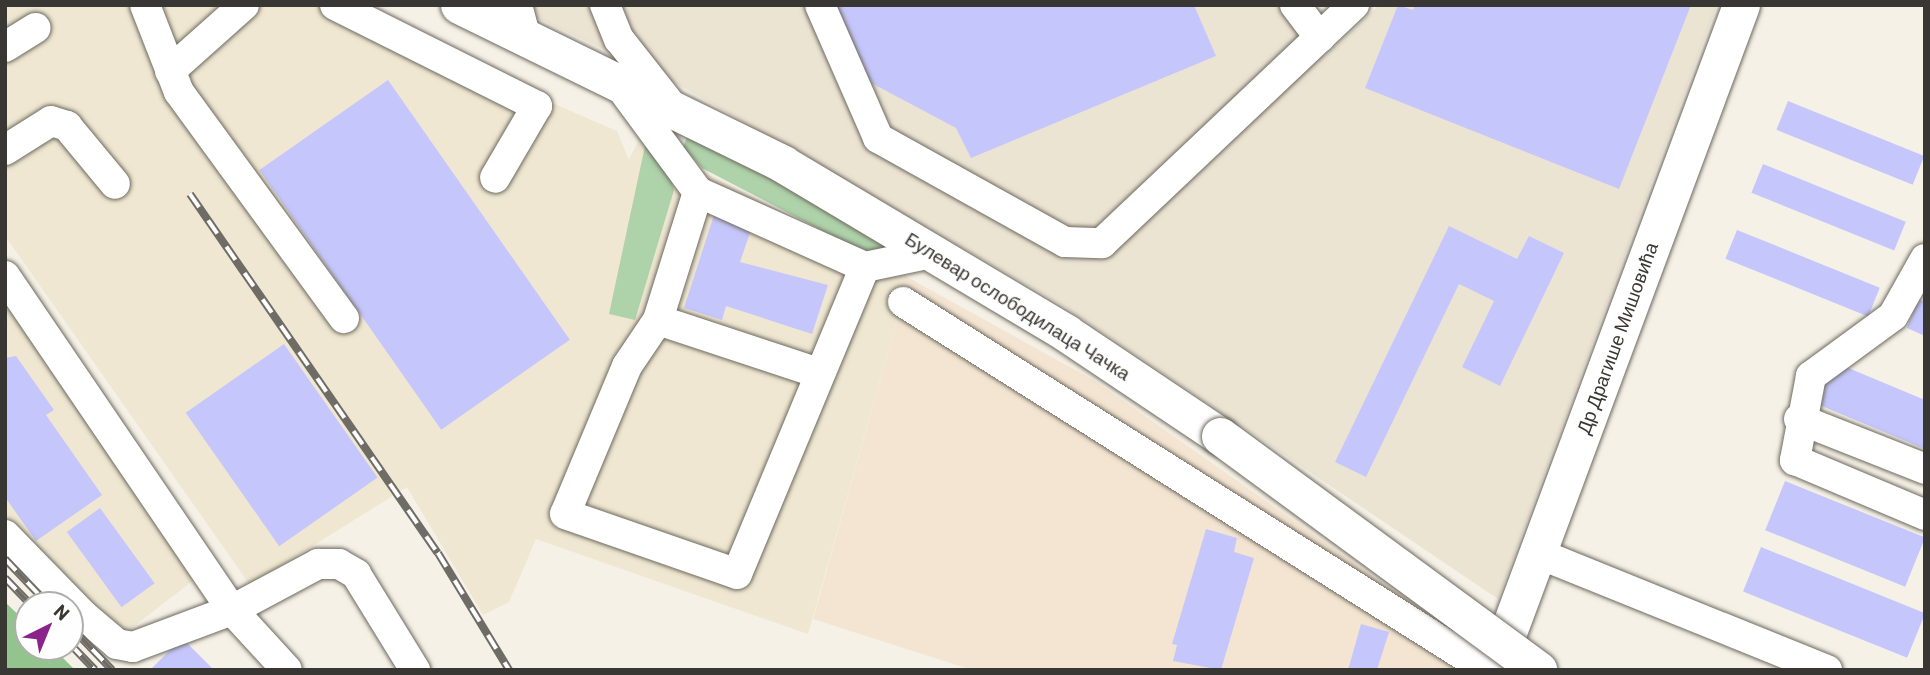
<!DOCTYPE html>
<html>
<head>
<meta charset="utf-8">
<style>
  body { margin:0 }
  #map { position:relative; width:1930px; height:675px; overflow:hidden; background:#f6f1e6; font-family:Barlow,sans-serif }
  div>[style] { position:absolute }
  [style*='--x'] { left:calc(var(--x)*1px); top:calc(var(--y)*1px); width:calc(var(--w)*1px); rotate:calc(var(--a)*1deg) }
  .built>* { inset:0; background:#ece4d3 }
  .industrial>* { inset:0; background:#efe7d1 }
  .education>* { inset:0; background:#f4e5d2 }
  .green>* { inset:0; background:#aed2a9 }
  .forest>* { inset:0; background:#93c48d }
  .building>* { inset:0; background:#c5c7fc; transform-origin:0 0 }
  .roads { filter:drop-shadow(0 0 2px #6d695f) drop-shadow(0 0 2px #6d695f) }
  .minor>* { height:30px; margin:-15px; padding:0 15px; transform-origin:15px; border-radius:15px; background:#fff }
  .major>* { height:37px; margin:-18.5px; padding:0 18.5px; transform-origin:18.5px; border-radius:18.5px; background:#fff }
  .rail>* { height:8px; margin-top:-4px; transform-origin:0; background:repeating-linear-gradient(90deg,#fefefe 0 16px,#6f6c66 0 32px); box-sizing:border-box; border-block:2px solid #6f6c66 }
  .bridges { filter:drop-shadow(0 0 2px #6d695f) drop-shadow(0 0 2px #6d695f) }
  .major-bridge>* { height:37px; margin:-18.5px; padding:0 18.5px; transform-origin:18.5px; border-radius:18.5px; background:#fff }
  span { translate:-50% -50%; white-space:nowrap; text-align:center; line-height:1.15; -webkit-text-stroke:5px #fefefe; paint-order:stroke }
  .street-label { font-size:19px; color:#393733 }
  .frame { position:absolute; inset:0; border:7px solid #393733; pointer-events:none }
  .north { position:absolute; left:14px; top:591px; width:70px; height:70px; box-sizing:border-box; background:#fefefe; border:2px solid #afaead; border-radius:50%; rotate:43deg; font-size:19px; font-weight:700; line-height:28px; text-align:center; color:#393733 }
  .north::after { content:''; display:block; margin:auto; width:24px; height:32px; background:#8b248a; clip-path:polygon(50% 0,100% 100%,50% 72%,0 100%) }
</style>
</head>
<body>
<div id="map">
  <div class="built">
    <i style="clip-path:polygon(509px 5px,593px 5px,614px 54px)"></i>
    <i style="clip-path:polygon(617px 5px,1288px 5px,1325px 56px,1379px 5px,1717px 5px,1498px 599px,1062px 305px,653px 70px)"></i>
  </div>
  <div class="industrial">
    <i style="clip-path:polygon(5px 5px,326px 5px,617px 131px,629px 160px,639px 139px,909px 278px,808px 634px,536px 539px,509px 602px,483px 615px,407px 487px,250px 585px,5px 236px)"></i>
    <i style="clip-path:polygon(5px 285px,207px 570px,125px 633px,5px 515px)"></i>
  </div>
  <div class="education">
    <i style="clip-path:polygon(909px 278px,1095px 381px,1478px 650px,1472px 670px,972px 670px,813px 619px)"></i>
  </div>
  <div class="green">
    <i style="clip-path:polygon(687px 137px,700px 139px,893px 247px,867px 254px,702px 168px,683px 147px)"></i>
    <i style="clip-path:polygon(645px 146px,670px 177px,674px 190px,635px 320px,609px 314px)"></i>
  </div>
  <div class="forest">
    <i style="clip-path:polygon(5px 602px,28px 624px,28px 647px,52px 647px,75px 670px,5px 670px)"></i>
  </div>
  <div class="building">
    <i style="clip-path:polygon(831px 5px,1194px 5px,1216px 56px,971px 158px,956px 128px,860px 77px)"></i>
    <i style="clip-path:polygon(1398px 5px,1413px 10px,1415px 5px,1691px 5px,1619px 189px,1365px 88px)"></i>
    <i style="left:388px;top:80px;width:317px;height:157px;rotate:55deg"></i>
    <i style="left:1788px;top:101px;width:147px;height:31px;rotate:22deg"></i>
    <i style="left:1763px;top:164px;width:154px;height:31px;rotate:22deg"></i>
    <i style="clip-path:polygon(714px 215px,752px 227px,740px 262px,828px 285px,812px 334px,726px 306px,722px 320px,684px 308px)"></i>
    <i style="clip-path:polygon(1449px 226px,1517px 259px,1529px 236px,1564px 253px,1500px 386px,1462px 367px,1494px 301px,1459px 284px,1366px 477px,1335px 462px)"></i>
    <i style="left:1737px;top:230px;width:154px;height:31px;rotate:22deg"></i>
    <i style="clip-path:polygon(1918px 299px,1925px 302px,1925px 336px,1907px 328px)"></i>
    <i style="left:284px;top:344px;width:163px;height:120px;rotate:55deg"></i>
    <i style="clip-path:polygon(16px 356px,54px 410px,46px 415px,102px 495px,36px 541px,5px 497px,5px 358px)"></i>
    <i style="clip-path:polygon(1834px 362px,1925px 400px,1925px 449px,1817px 404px)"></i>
    <i style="left:1785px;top:481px;width:151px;height:53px;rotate:22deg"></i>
    <i style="left:100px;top:508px;width:93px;height:41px;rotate:54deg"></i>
    <i style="clip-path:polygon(1206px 529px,1237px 538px,1234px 552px,1254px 558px,1221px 670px,1173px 661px,1177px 645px,1172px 644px)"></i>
    <i style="left:1761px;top:547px;width:177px;height:48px;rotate:22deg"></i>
    <i style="clip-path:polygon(1361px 624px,1389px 632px,1377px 670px,1348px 670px)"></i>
    <i style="clip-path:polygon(182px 638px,214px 670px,150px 670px)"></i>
  </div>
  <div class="roads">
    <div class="minor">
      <i style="--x:145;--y:5;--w:93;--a:68.7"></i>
      <i style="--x:179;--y:92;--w:280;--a:53.9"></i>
      <i style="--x:335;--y:5;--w:226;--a:26.6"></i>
      <i style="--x:537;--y:106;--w:83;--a:120.3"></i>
      <i style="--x:517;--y:5;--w:31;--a:75"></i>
      <i style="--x:605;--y:5;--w:37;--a:68"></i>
      <i style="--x:619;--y:39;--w:84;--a:51.8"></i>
      <i style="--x:820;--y:5;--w:145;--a:66.4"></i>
      <i style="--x:878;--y:138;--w:214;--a:29.1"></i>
      <i style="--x:1065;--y:242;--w:37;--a:2"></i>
      <i style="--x:1102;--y:243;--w:347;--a:-43.4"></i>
      <i style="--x:1295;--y:5;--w:41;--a:52.9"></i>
      <i style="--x:5;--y:47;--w:36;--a:-32"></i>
      <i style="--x:170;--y:71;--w:99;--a:-41.7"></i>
      <i style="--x:617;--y:82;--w:137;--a:53.6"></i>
      <i style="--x:698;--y:192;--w:183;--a:24.2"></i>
      <i style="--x:865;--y:267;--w:68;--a:-11.8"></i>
      <i style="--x:5;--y:150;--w:54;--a:-32.2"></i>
      <i style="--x:51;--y:121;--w:17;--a:17"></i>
      <i style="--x:67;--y:126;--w:75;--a:50.4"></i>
      <i style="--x:698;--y:192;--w:134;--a:107.4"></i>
      <i style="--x:658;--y:320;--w:55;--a:124"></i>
      <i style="--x:627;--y:366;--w:160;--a:112.7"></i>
      <i style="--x:565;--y:514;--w:182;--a:19.2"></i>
      <i style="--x:737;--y:574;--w:333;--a:-67.4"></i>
      <i style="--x:1925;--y:259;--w:65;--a:119.3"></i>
      <i style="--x:1893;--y:316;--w:102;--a:143.8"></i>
      <i style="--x:1811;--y:376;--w:86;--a:100.8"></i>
      <i style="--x:1795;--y:460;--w:141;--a:22.9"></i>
      <i style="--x:5;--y:276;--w:404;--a:55.8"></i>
      <i style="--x:232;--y:610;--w:81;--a:47.5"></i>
      <i style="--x:903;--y:302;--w:690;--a:32.22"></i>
      <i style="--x:658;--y:320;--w:169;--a:18.3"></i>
      <i style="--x:1799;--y:419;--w:136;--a:21.6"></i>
      <i style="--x:5;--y:535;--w:113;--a:45.7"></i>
      <i style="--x:84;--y:616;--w:43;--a:40.3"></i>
      <i style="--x:117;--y:644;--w:16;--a:11"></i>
      <i style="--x:133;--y:647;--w:106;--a:-20.5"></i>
      <i style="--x:232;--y:610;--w:98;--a:-28.1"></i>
      <i style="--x:318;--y:564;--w:21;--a:0"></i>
      <i style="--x:339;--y:564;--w:20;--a:30"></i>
      <i style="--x:356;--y:574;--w:113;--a:58.4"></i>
      <i style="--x:1537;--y:553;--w:313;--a:22"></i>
    </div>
    <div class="major">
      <i style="--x:459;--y:5;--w:361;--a:26.1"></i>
      <i style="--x:783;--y:164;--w:330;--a:30.8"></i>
      <i style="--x:1066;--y:333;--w:185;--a:33.8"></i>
      <i style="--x:1494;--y:670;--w:709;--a:-69.62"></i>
    </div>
  </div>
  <div class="rail">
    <i style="--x:190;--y:194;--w:436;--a:55.4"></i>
    <i style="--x:438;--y:553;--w:137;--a:58.7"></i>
    <i style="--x:5;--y:559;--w:64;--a:46.3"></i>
    <i style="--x:5;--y:578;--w:37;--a:46"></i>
    <i style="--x:70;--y:626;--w:61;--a:46.3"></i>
    <i style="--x:70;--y:644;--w:36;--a:46"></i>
  </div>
  <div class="bridges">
    <div class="major-bridge">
      <i style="--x:1220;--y:436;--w:395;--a:36.3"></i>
    </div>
  </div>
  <div class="street-label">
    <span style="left:1018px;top:306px;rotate:32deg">Булевар ослободилаца Чачка</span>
    <span style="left:1617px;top:338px;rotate:-70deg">Др Драгише Мишовића</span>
  </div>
  <div class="frame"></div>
  <div class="north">N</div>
</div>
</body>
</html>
